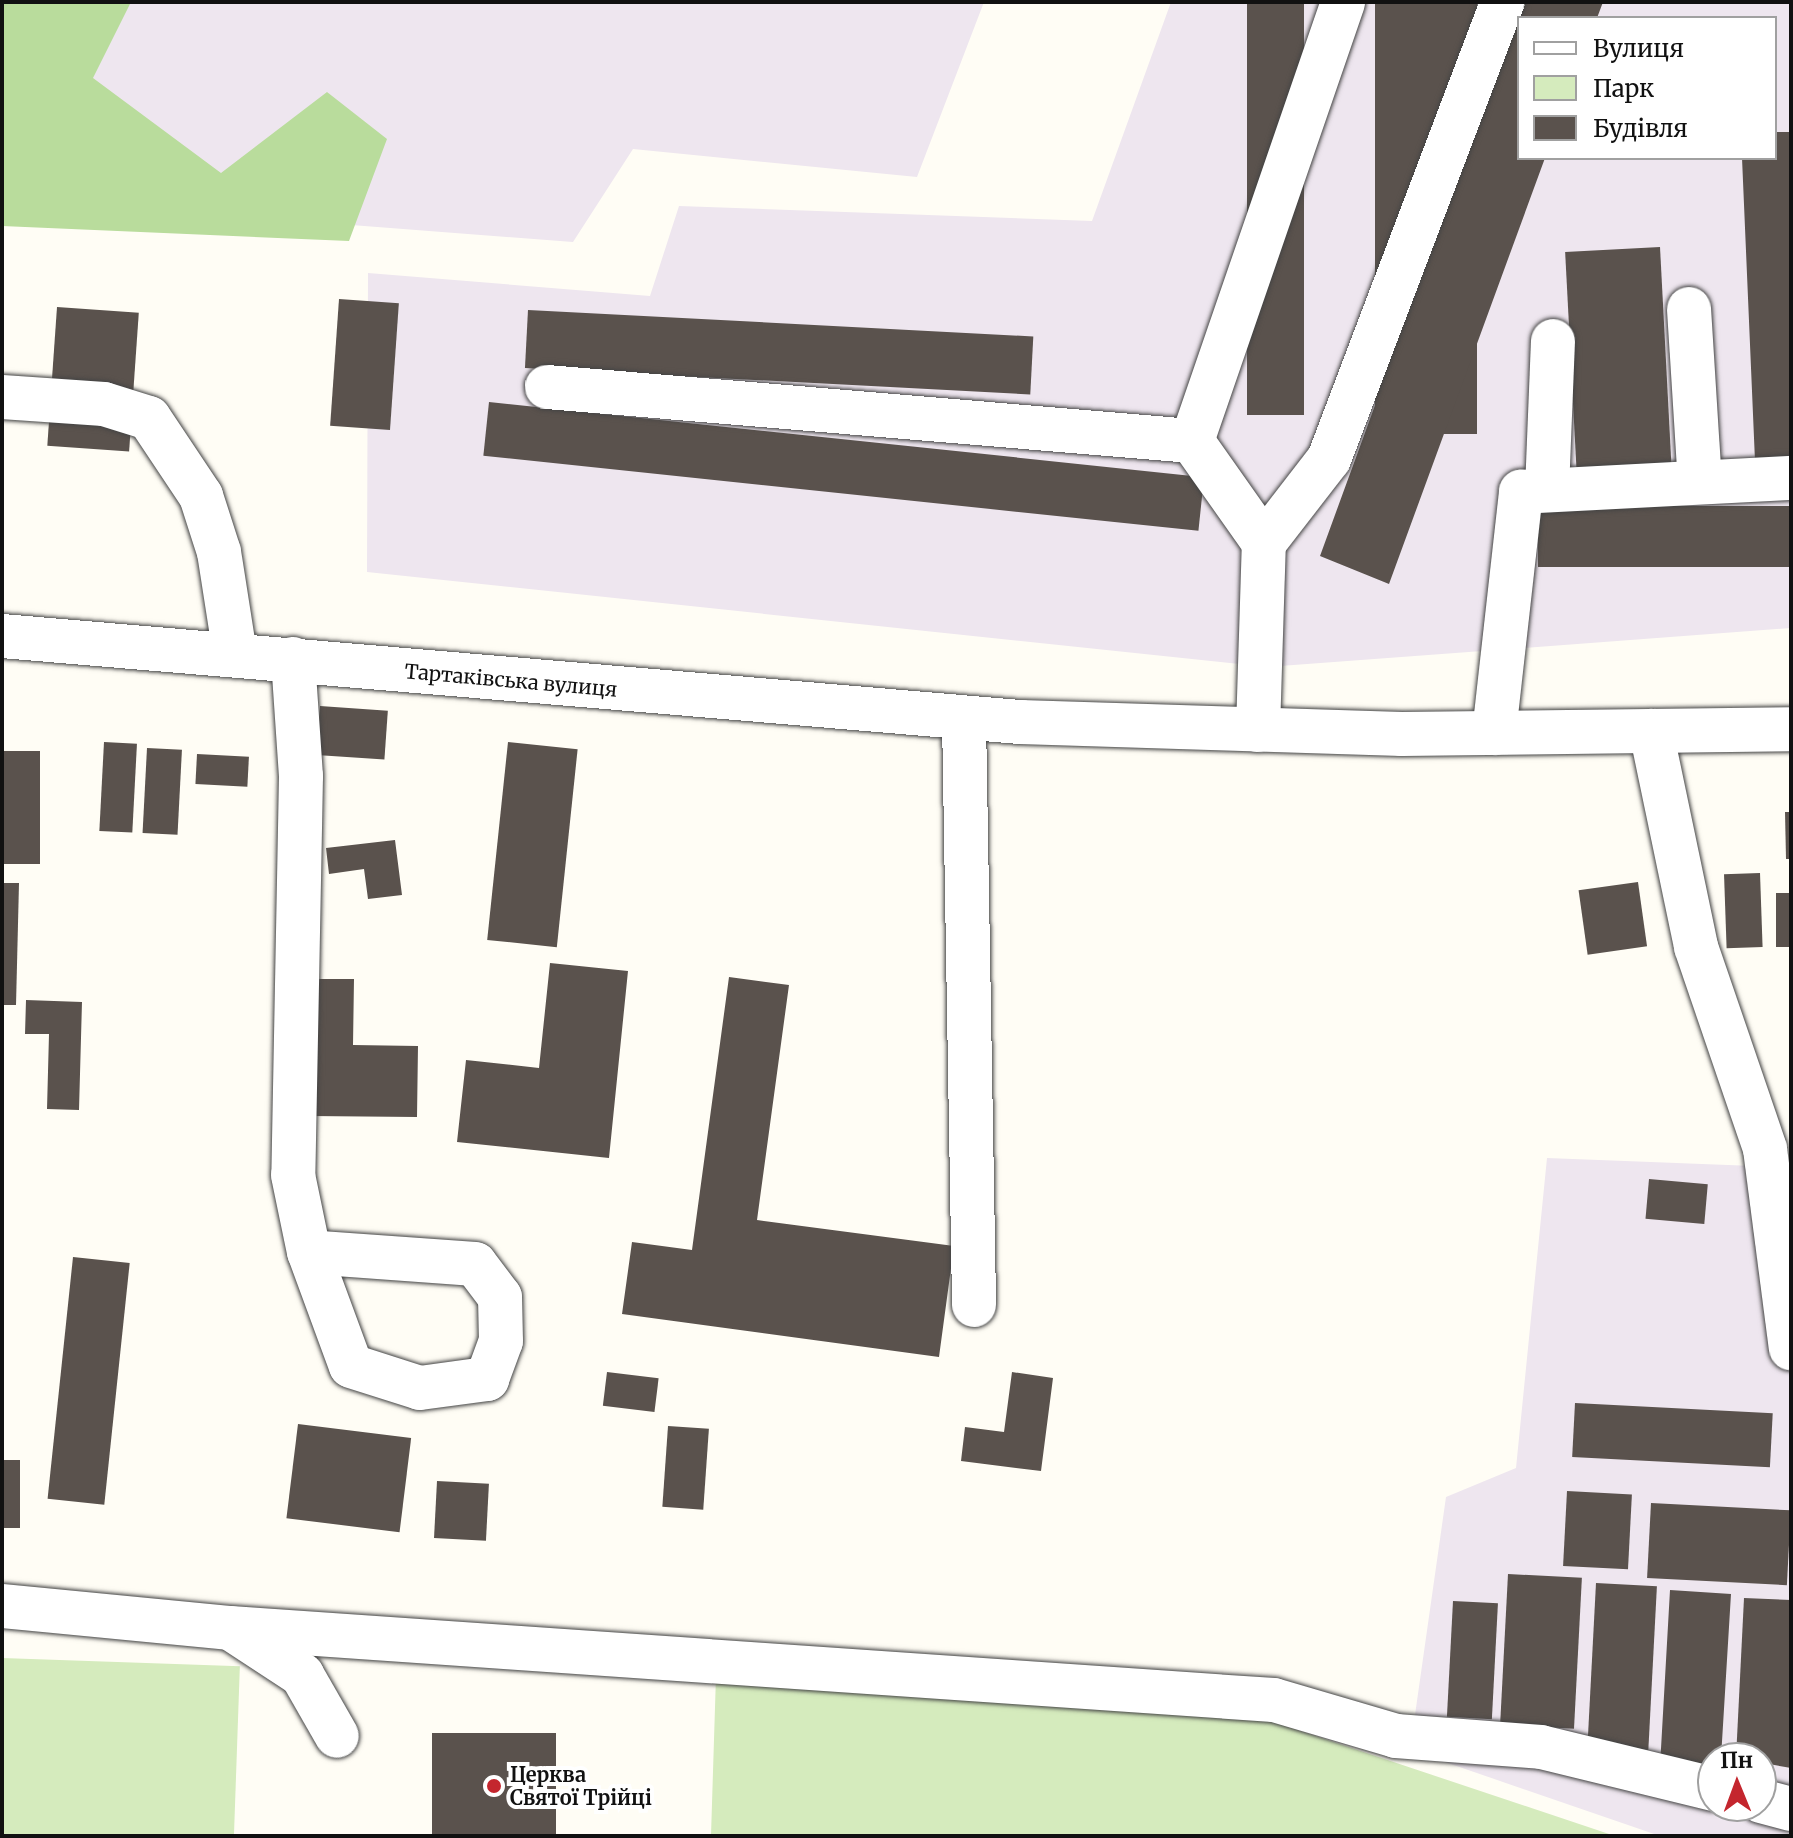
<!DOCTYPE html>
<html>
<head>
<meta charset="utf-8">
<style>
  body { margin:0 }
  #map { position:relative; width:1793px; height:1838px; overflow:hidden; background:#fffdf5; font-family:Merriweather,serif }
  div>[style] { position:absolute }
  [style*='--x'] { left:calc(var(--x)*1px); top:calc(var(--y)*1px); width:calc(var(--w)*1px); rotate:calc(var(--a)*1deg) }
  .industrial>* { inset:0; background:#eee6ef }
  .green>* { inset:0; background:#d5ebbd; transform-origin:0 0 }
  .forest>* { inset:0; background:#b9dc9c }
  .building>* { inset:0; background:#5a524d; transform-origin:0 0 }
  .roads { filter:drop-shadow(0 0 2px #444) drop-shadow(0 0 2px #444) }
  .minor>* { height:44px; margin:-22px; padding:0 22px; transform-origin:22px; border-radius:22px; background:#fff }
  .dots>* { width:22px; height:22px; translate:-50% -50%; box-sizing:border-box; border:4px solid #fff; border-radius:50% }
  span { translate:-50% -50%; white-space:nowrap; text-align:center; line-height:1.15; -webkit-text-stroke:8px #fff; paint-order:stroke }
  .street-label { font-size:20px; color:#111 }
  .poi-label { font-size:20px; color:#111; font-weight:700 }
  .left { translate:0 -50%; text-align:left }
  .frame { position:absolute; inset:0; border:4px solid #111; pointer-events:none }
  .legend { position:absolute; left:1517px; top:16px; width:260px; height:144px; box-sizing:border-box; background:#fff; border:2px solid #a0a0a0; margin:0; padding:10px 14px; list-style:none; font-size:24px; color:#111 }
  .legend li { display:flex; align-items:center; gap:16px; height:40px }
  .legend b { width:40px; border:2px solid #a0a0a0 }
  .north { position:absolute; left:1697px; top:1742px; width:80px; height:80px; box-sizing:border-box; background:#fff; border:2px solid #a0a0a0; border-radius:50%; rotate:359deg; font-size:22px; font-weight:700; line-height:32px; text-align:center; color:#111 }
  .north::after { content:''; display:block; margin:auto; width:28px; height:36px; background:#c4262e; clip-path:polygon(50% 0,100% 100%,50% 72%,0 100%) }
</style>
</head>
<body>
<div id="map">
  <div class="industrial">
    <i style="clip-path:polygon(2px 2px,984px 2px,917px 177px,633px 149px,573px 242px,2px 198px)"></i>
    <i style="clip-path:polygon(evenodd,1171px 2px,1791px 2px,1791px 628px,1268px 667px,367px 572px,368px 273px,650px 296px,679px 206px,1092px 221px,1171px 2px,1519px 18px,1775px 18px,1775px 158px,1519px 158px,1519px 18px)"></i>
    <i style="clip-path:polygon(evenodd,1547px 1158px,1781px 1167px,1791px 1221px,1791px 1836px,1660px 1836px,1410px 1750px,1446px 1497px,1516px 1468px,1547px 1158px,1713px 1758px,1761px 1758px,1761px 1806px,1713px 1806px,1713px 1758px)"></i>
  </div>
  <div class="green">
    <i style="left:2px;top:1658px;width:238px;height:178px;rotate:2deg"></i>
    <i style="clip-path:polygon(716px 1675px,1238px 1710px,1615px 1836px,711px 1836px)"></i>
  </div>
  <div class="forest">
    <i style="clip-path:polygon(2px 2px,131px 2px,93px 78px,221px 173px,327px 92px,387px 139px,349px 241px,2px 226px)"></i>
  </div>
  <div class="building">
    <i style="left:1247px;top:2px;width:57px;height:413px"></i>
    <i style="left:1375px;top:2px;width:102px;height:432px"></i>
    <i style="clip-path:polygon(1522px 2px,1603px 2px,1597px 18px,1519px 18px,1519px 158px,1545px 158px,1389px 584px,1320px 556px)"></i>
    <i style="clip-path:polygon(1775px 132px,1791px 132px,1791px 459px,1755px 461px,1742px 158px,1775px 158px)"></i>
    <i style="left:1660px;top:247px;width:216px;height:95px;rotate:87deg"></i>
    <i style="left:339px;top:299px;width:60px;height:127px;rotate:4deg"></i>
    <i style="left:57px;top:307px;width:82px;height:139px;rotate:4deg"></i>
    <i style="left:528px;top:310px;width:506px;height:58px;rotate:3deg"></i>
    <i style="left:489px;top:402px;width:719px;height:54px;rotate:6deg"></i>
    <i style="left:1791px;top:506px;width:61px;height:253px;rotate:90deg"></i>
    <i style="left:320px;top:706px;width:68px;height:49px;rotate:4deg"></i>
    <i style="left:104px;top:742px;width:33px;height:89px;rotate:3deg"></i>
    <i style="left:508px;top:742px;width:70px;height:199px;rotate:6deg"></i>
    <i style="left:147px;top:748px;width:35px;height:85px;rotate:3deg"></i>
    <i style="left:2px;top:751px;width:38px;height:113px"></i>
    <i style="left:197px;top:754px;width:52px;height:30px;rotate:3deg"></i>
    <i style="clip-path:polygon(1785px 812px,1791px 812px,1791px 859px,1786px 859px)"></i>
    <i style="clip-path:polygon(395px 840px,402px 895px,368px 899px,364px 869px,329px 874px,326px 848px)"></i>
    <i style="left:1760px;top:873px;width:74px;height:36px;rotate:88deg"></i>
    <i style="left:1638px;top:882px;width:65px;height:60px;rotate:82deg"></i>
    <i style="clip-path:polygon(2px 883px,19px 883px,16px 1005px,2px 1005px)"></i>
    <i style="left:1776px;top:893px;width:15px;height:54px"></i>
    <i style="clip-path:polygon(550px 963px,628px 971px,609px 1158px,457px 1142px,466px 1060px,539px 1068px)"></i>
    <i style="clip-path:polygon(729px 977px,789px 985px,757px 1220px,954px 1246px,939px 1357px,622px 1314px,632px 1242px,692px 1250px)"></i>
    <i style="clip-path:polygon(312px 979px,354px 979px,353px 1045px,418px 1046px,417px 1117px,310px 1116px)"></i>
    <i style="clip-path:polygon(26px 1000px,82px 1002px,79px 1110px,47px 1109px,49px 1034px,25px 1034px)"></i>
    <i style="left:1649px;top:1179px;width:59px;height:40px;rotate:5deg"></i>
    <i style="left:73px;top:1257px;width:57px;height:243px;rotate:6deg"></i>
    <i style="left:607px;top:1372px;width:52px;height:34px;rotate:7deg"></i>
    <i style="clip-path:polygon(1012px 1372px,1053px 1378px,1041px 1471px,961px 1461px,965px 1427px,1004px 1432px)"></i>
    <i style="left:1575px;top:1403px;width:198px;height:54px;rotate:3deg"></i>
    <i style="left:298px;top:1424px;width:114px;height:95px;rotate:7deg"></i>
    <i style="left:668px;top:1426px;width:41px;height:81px;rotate:4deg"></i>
    <i style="left:2px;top:1460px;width:18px;height:68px"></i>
    <i style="left:437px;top:1481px;width:52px;height:57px;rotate:3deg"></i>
    <i style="left:1567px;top:1491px;width:65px;height:75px;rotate:3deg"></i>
    <i style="left:1651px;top:1503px;width:140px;height:75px;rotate:3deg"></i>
    <i style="left:1508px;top:1574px;width:74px;height:151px;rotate:3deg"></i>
    <i style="left:1596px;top:1583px;width:61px;height:164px;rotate:3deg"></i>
    <i style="clip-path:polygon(1670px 1590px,1731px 1594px,1721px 1758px,1713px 1758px,1713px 1769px,1660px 1766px)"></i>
    <i style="clip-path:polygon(1744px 1598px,1791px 1600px,1791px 1768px,1736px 1758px)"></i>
    <i style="left:1453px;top:1601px;width:45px;height:116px;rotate:3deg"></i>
    <i style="left:556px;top:1733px;width:103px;height:124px;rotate:90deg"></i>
  </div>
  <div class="roads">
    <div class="minor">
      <i style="--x:1689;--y:309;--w:173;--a:86.4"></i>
      <i style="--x:547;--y:387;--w:647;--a:4.79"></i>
      <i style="--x:1192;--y:441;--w:464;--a:-71"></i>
      <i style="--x:2;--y:397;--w:102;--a:3.9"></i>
      <i style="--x:104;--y:404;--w:47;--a:17.3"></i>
      <i style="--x:149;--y:418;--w:94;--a:56.3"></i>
      <i style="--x:201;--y:496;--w:59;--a:72.2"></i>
      <i style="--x:219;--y:552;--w:103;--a:81.1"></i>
      <i style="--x:1192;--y:441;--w:125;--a:54.8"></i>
      <i style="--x:1547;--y:490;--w:149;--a:-87.7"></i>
      <i style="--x:2;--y:636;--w:1022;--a:4.83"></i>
      <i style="--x:1020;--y:722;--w:382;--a:1.8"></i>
      <i style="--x:1402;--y:734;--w:389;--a:-0.7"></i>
      <i style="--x:293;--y:659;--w:117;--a:86.1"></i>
      <i style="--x:301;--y:776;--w:399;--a:91.1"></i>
      <i style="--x:293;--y:1175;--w:79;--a:78.3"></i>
      <i style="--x:309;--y:1252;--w:121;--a:69.8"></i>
      <i style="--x:351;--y:1366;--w:72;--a:17.7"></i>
      <i style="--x:420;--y:1388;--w:68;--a:-7.7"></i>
      <i style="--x:487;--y:1379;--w:40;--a:-69.8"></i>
      <i style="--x:501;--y:1341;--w:44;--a:-91.3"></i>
      <i style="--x:500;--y:1297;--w:41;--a:-127.1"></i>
      <i style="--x:475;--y:1264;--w:166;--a:-175.9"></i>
      <i style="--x:964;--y:718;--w:587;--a:89.02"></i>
      <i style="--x:1258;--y:730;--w:187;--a:-88.2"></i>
      <i style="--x:1264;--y:543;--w:106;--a:-52.3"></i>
      <i style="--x:1329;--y:459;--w:489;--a:-69.2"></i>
      <i style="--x:1651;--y:731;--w:221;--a:78.2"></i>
      <i style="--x:1696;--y:947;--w:213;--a:71.1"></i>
      <i style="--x:1765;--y:1149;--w:201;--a:82.6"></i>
      <i style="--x:1494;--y:733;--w:243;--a:-83.6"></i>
      <i style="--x:1521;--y:492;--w:270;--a:-3"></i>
      <i style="--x:2;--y:1606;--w:229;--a:5.5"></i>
      <i style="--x:230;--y:1628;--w:1046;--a:3.95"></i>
      <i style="--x:1274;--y:1700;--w:127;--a:16.4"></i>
      <i style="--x:1396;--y:1736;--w:145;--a:4.3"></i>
      <i style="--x:1541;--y:1747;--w:177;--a:13.7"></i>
      <i style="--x:232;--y:1629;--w:84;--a:33.3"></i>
      <i style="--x:302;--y:1675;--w:70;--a:60.2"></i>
      <i style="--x:1761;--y:1801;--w:31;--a:15"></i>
    </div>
  </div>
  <div class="dots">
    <i style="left:494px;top:1786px;background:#c4262e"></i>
  </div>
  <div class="street-label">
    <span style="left:511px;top:680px;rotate:5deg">Тартаківська вулиця</span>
  </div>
  <div class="poi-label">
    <span class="left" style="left:510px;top:1786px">Церква<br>Святої Трійці</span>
  </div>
  <div class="frame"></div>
  <ul class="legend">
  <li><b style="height:10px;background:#fff"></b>Вулиця</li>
  <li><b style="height:22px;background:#d5ebbd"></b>Парк</li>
  <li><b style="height:22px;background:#5a524d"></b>Будівля</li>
  </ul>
  <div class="north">Пн</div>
</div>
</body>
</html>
